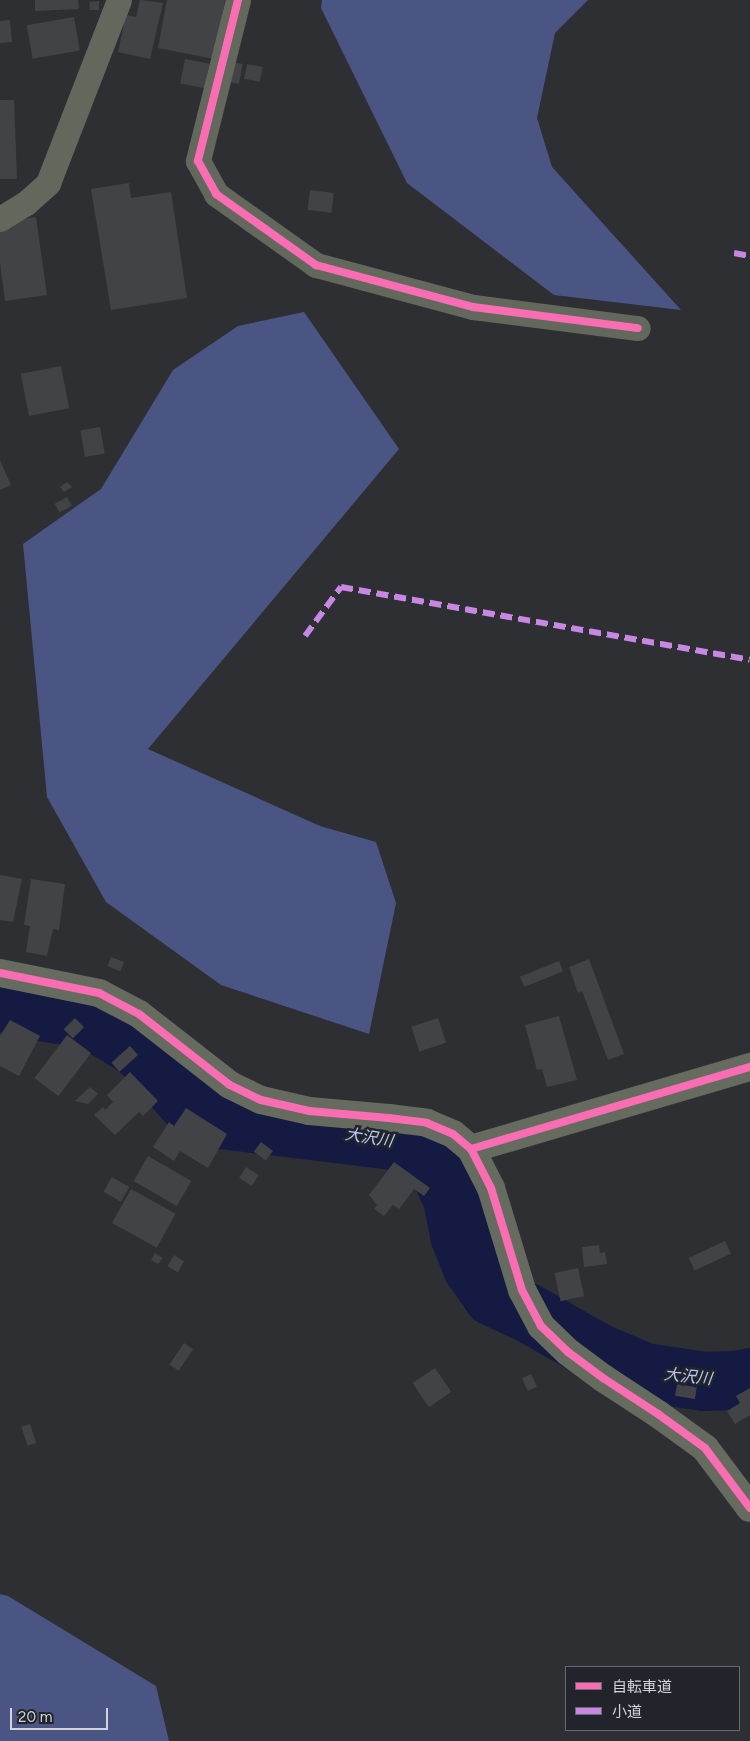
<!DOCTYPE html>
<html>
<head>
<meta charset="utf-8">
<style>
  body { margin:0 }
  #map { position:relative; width:750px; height:1741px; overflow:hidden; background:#2e2f33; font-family:Figtree,"Noto Sans JP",sans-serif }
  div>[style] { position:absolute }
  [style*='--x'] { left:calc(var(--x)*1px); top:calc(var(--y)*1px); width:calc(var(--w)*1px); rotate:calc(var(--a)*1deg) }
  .forest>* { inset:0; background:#4b5583 }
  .river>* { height:59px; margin:-29.5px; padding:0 29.5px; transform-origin:29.5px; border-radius:29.5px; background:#151a43 }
  .building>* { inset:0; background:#424347; transform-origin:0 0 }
  .street>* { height:25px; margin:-12.5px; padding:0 12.5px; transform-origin:12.5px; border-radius:12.5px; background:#63685d }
  .secondary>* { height:28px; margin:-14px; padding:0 14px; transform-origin:14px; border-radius:14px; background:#656b5e }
  .quiet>* { height:6px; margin-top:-3px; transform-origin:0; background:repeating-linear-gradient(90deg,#c787e3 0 12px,transparent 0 18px) }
  .cycleway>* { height:8px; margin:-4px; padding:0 4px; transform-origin:4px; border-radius:4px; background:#f96db3 }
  span { translate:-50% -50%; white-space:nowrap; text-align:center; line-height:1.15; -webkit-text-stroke:5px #22242b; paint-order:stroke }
  .water-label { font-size:16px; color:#bac7f7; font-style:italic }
  .legend { position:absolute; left:565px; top:1666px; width:175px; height:65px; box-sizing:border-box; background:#22242b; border:1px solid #696a71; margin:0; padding:6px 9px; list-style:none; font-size:15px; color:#d3d4d9 }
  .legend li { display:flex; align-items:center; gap:10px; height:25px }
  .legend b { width:25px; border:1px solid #696a71 }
  .scale { position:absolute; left:10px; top:1708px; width:98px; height:22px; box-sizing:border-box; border:2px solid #d3d4d9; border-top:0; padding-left:6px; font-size:15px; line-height:18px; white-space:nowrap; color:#d3d4d9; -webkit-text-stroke:4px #22242b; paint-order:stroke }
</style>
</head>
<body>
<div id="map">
  <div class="forest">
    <i style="clip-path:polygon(322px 0,588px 0,555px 33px,537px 118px,552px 167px,681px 310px,554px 295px,407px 183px,321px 8px)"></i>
    <i style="clip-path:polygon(304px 312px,399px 449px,148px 749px,320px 826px,376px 842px,396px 903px,369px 1034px,221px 985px,106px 902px,47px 797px,23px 544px,101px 489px,173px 370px,238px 326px)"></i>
    <i style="clip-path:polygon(0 1594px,8px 1596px,156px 1686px,169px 1741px,0 1741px)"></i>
  </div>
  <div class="river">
    <i style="--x:0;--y:1000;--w:22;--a:21"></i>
    <i style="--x:21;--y:1008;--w:39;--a:9"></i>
    <i style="--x:60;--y:1014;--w:38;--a:14"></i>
    <i style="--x:97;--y:1023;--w:48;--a:31.4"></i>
    <i style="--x:138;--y:1048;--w:73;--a:47.8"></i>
    <i style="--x:187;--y:1102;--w:38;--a:27"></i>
    <i style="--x:221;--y:1119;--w:173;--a:7"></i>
    <i style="--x:393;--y:1140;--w:42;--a:22.3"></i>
    <i style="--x:432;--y:1156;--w:47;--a:64.5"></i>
    <i style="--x:452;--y:1198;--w:38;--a:79"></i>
    <i style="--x:459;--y:1235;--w:35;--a:68"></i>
    <i style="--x:472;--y:1267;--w:35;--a:55"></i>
    <i style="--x:492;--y:1296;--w:38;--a:25"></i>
    <i style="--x:527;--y:1312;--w:81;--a:29.7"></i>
    <i style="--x:597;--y:1352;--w:51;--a:23.1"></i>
    <i style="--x:644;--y:1372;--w:61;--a:8.5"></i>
    <i style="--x:704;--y:1381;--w:34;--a:-2"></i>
    <i style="--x:738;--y:1380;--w:12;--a:-14"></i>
  </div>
  <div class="building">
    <i style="clip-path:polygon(35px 0,78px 0,79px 9px,35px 11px)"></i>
    <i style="clip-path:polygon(140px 0,163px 3px,150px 59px,118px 52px,126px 15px,136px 17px)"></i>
    <i style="clip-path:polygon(167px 0,225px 0,214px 59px,158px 48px)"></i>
    <i style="clip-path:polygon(99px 1px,99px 10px,90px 10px,89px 2px)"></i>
    <i style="left:74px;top:17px;width:34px;height:48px;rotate:80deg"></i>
    <i style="clip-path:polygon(10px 20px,12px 42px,0 43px,0 21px)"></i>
    <i style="left:185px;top:59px;width:25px;height:25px;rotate:11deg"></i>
    <i style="left:227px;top:61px;width:16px;height:20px;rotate:11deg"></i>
    <i style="left:247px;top:64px;width:16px;height:15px;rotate:11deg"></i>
    <i style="clip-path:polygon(0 100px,14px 100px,17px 179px,0 179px)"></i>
    <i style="clip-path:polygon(129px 183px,131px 198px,171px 192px,187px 298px,111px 310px,91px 189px)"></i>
    <i style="left:310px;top:190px;width:24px;height:20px;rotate:7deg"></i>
    <i style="clip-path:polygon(36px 217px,47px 295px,5px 301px,0 263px,0 229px,13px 227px,12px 220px)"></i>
    <i style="left:61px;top:366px;width:43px;height:41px;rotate:79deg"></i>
    <i style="left:100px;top:427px;width:27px;height:20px;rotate:80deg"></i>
    <i style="clip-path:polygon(0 460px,11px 485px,0 490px)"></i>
    <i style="clip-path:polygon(67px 482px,72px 487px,64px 492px,60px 487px)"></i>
    <i style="left:67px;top:497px;width:10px;height:14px;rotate:61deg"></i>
    <i style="clip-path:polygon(0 875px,22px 879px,13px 922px,0 920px)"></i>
    <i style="clip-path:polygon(31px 879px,65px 884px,59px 930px,53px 929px,47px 956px,26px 952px,30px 926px,24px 925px)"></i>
    <i style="left:111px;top:957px;width:14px;height:10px;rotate:21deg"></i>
    <i style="clip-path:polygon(589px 959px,624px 1054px,608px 1060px,582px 991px,578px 993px,569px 967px)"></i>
    <i style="left:559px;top:961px;width:11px;height:42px;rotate:68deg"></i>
    <i style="clip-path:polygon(559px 1016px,577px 1080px,547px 1087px,542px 1069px,537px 1070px,525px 1025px)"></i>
    <i style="left:75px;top:1018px;width:13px;height:16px;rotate:45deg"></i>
    <i style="left:438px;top:1018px;width:26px;height:28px;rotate:72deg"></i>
    <i style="clip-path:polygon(10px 1020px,40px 1036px,19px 1076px,0 1066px,0 1036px)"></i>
    <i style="left:67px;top:1035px;width:30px;height:54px;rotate:37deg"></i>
    <i style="left:130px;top:1046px;width:12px;height:25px;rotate:48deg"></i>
    <i style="clip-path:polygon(130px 1072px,158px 1101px,143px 1116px,139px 1112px,115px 1135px,94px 1115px,103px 1107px,105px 1110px,113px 1102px,107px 1095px)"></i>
    <i style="clip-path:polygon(90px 1087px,98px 1094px,88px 1104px,75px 1101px)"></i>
    <i style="clip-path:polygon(186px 1108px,227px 1134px,208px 1168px,180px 1151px,174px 1161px,153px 1147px,169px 1122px,174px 1126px)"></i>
    <i style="left:261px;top:1142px;width:15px;height:12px;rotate:37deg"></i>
    <i style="left:148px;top:1156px;width:50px;height:29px;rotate:30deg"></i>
    <i style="clip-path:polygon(394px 1162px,430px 1188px,424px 1196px,414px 1189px,399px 1209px,393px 1205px,384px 1216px,374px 1209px,377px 1205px,369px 1195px)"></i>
    <i style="left:246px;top:1167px;width:15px;height:13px;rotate:32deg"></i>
    <i style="left:112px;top:1177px;width:20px;height:17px;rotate:30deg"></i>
    <i style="left:131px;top:1189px;width:51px;height:39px;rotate:29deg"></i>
    <i style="left:725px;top:1241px;width:14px;height:40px;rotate:65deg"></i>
    <i style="clip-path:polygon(599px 1245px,600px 1253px,605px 1252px,607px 1264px,584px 1267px,582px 1247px)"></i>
    <i style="clip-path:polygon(155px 1253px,163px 1258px,158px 1264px,151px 1260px)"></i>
    <i style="left:174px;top:1255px;width:12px;height:13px;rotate:31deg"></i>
    <i style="left:578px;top:1268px;width:29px;height:24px;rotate:78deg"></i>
    <i style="left:184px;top:1343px;width:11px;height:26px;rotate:34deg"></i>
    <i style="left:435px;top:1368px;width:29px;height:27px;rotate:56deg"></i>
    <i style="left:531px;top:1374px;width:14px;height:10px;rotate:65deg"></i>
    <i style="left:677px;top:1384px;width:20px;height:12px;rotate:9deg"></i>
    <i style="clip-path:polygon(750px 1388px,750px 1415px,735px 1424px,727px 1411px,740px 1403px,736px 1396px)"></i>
    <i style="left:30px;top:1424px;width:20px;height:9px;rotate:72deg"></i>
  </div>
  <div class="street">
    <i style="--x:238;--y:0;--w:166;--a:104"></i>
    <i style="--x:198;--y:161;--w:38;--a:61"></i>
    <i style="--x:216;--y:194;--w:123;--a:35.4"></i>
    <i style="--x:316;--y:265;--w:163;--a:15"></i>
    <i style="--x:473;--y:307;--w:166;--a:7.3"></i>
    <i style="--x:0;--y:219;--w:31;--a:-32"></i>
    <i style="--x:26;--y:203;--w:30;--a:-42"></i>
    <i style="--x:48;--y:183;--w:196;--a:-68.8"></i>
  </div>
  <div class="secondary">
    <i style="--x:0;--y:973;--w:101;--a:11.4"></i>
    <i style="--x:99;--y:993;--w:45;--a:27.7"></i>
    <i style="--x:139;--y:1014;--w:115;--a:38"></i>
    <i style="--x:230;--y:1085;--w:34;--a:26"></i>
    <i style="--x:261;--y:1100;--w:49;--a:12.9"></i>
    <i style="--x:309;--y:1111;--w:80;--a:5"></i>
    <i style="--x:389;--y:1118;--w:38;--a:7"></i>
    <i style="--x:427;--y:1123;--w:28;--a:23"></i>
    <i style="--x:453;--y:1134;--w:23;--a:40"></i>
    <i style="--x:471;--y:1149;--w:44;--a:62.9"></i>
    <i style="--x:491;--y:1188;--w:107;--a:73.1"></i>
    <i style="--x:522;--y:1290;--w:41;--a:62.2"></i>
    <i style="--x:541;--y:1326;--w:37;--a:44"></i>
    <i style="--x:568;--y:1352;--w:44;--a:36.6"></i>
    <i style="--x:603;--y:1378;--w:66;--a:33.2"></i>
    <i style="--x:658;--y:1414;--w:58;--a:35.9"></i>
    <i style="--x:705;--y:1448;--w:75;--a:53.1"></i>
    <i style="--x:471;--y:1149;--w:291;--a:-16.4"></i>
  </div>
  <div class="quiet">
    <i style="--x:734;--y:253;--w:16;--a:11"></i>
    <i style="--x:305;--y:636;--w:61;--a:-53.7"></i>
    <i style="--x:341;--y:587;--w:415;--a:10.1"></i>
  </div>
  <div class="cycleway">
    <i style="--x:238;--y:0;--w:166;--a:104"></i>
    <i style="--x:198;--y:161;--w:38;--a:61"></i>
    <i style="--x:216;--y:194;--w:123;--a:35.4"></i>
    <i style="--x:316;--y:265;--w:163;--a:15"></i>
    <i style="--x:473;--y:307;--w:166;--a:7.3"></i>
    <i style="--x:0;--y:973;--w:101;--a:11.4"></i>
    <i style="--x:99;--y:993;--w:45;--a:27.7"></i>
    <i style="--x:139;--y:1014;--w:115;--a:38"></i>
    <i style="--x:230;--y:1085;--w:34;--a:26"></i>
    <i style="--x:261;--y:1100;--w:49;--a:12.9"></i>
    <i style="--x:309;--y:1111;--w:80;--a:5"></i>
    <i style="--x:389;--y:1118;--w:38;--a:7"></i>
    <i style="--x:427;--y:1123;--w:28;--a:23"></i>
    <i style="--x:453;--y:1134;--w:23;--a:40"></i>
    <i style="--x:471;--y:1149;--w:44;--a:62.9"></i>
    <i style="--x:491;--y:1188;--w:107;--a:73.1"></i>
    <i style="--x:522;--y:1290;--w:41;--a:62.2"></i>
    <i style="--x:541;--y:1326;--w:37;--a:44"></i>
    <i style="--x:568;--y:1352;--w:44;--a:36.6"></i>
    <i style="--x:603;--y:1378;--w:66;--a:33.2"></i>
    <i style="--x:658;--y:1414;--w:58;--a:35.9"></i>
    <i style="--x:705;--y:1448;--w:75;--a:53.1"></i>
    <i style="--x:471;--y:1149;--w:291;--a:-16.4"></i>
  </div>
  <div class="water-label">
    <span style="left:369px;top:1138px;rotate:9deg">大沢川</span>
    <span style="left:688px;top:1377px;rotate:6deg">大沢川</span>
  </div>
  <ul class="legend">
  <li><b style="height:6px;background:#f96db3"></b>自転車道</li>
  <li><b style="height:6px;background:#c787e3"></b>小道</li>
  </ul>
  <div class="scale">20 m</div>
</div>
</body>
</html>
